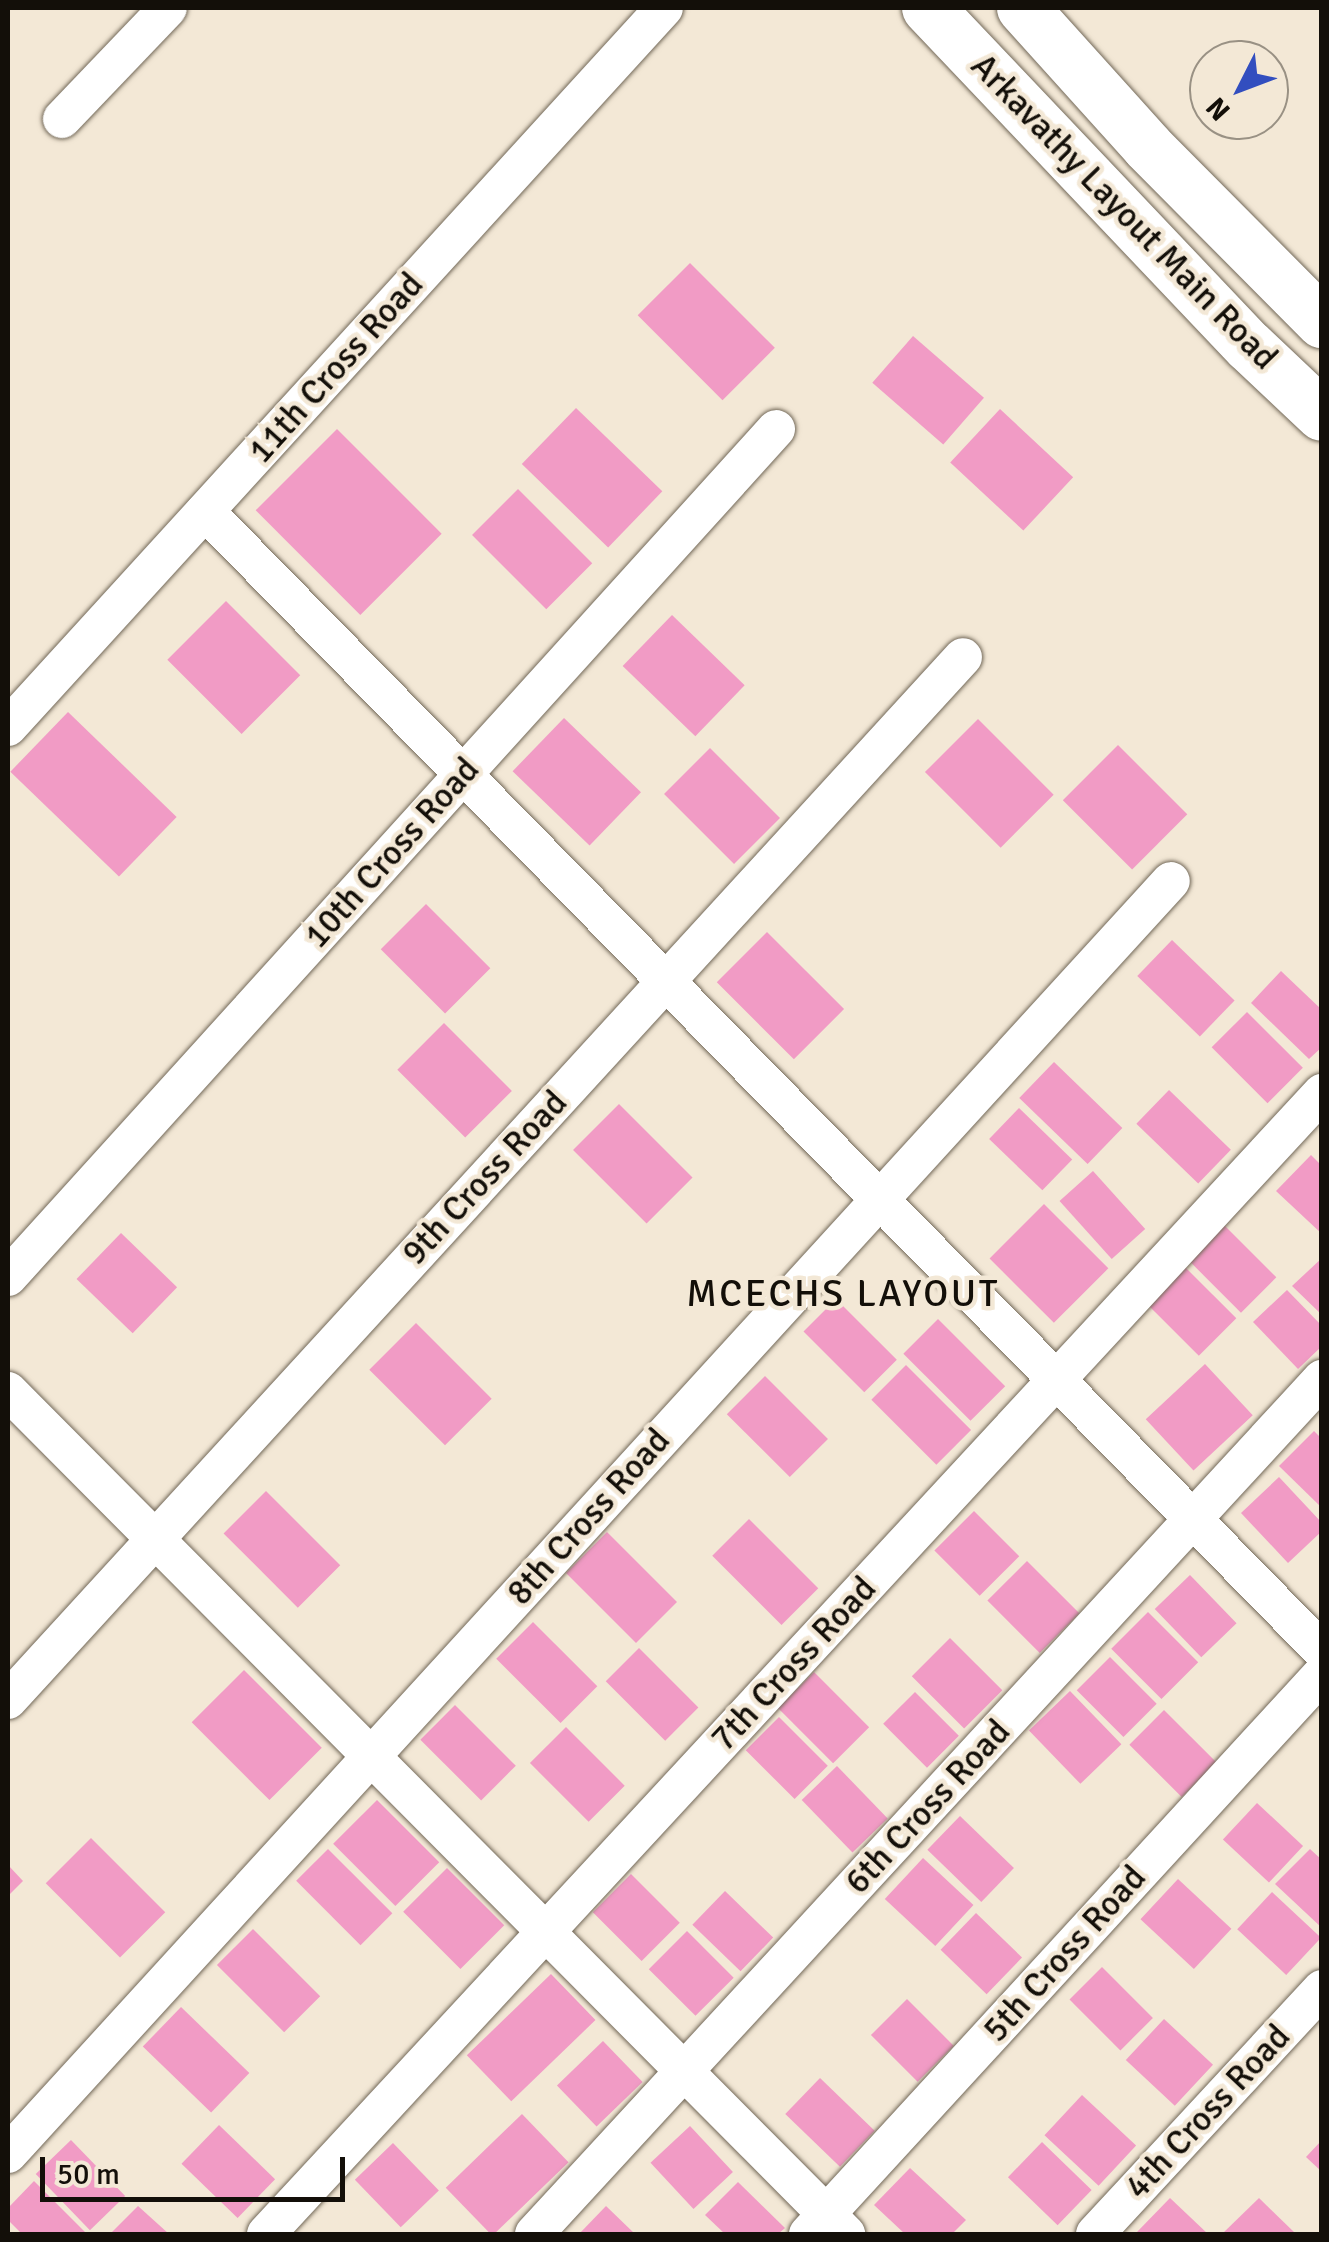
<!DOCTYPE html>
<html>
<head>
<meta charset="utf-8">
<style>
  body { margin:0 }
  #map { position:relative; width:1329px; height:2242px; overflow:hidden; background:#f3e8d6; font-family:Signika,sans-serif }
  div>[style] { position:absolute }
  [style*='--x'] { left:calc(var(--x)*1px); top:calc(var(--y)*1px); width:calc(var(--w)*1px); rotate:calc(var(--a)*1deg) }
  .building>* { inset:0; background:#f19bc5; transform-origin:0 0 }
  .roads { filter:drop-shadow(0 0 2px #726858) drop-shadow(0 0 2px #726858) }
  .minor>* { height:38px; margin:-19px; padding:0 19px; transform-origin:19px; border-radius:19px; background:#fff }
  .secondary>* { height:52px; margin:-26px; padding:0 26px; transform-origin:26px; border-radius:26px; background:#fff }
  span { translate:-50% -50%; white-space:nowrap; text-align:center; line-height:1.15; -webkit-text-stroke:9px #f3e8d6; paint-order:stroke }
  .street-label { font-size:35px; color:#130f09 }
  .neighbourhood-label { font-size:38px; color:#130f09; letter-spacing:2.5px }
  .frame { position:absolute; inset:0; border:10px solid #130f09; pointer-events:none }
  .north { position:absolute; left:1189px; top:40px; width:100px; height:100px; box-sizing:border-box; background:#f3e8d6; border:2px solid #999184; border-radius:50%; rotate:228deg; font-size:28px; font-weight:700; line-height:40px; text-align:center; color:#130f09 }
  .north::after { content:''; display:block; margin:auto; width:35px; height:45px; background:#324ebf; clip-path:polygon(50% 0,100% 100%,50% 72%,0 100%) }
  .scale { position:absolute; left:40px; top:2157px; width:305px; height:45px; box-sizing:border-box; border:5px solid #130f09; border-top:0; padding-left:12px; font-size:30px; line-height:35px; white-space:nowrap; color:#130f09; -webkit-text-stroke:8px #f3e8d6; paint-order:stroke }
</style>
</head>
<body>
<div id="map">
  <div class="building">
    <i style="left:690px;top:263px;width:120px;height:74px;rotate:45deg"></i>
    <i style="left:913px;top:336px;width:94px;height:62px;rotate:41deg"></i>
    <i style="left:576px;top:408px;width:120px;height:78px;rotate:44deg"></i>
    <i style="left:1000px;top:409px;width:100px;height:73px;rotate:43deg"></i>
    <i style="left:337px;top:429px;width:148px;height:115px;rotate:45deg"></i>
    <i style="left:518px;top:489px;width:105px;height:65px;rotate:45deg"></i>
    <i style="left:226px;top:601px;width:105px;height:83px;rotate:45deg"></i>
    <i style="left:672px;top:615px;width:101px;height:71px;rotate:44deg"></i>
    <i style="left:68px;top:712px;width:151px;height:83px;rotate:44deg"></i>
    <i style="left:564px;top:718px;width:107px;height:74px;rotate:44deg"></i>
    <i style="left:978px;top:719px;width:107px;height:75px;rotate:45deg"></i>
    <i style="left:1118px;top:745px;width:98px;height:78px;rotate:45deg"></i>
    <i style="left:710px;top:748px;width:99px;height:65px;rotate:45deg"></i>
    <i style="left:426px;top:904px;width:91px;height:64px;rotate:45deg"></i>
    <i style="left:767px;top:932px;width:109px;height:71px;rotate:45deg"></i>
    <i style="left:1172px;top:940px;width:87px;height:50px;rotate:44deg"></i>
    <i style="clip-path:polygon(1281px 971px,1322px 1010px,1322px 1047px,1309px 1059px,1251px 1003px)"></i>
    <i style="left:1247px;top:1012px;width:79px;height:50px;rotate:45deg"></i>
    <i style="left:444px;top:1023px;width:96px;height:66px;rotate:45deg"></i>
    <i style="left:1054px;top:1062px;width:95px;height:50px;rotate:44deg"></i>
    <i style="left:1169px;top:1090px;width:86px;height:47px;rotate:44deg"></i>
    <i style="left:619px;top:1104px;width:104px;height:65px;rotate:45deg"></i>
    <i style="left:1019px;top:1108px;width:74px;height:43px;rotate:44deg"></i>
    <i style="clip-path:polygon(1311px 1155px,1322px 1166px,1322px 1234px,1276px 1191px)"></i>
    <i style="left:1093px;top:1171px;width:78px;height:45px;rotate:48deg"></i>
    <i style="left:1044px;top:1204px;width:91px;height:77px;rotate:45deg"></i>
    <i style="left:1224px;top:1225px;width:74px;height:50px;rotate:45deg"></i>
    <i style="left:121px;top:1233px;width:78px;height:64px;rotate:44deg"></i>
    <i style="clip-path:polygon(1322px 1258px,1322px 1315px,1292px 1286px)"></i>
    <i style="left:1184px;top:1266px;width:74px;height:53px;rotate:45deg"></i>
    <i style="clip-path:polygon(1287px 1290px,1322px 1326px,1322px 1346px,1298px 1369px,1253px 1322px)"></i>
    <i style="left:836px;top:1299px;width:86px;height:46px;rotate:45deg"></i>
    <i style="left:938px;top:1319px;width:95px;height:49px;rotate:45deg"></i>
    <i style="left:416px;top:1323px;width:107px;height:66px;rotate:45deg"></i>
    <i style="left:1205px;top:1364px;width:70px;height:81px;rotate:47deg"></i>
    <i style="left:906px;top:1365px;width:92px;height:49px;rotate:45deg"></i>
    <i style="left:765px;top:1376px;width:89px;height:54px;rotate:45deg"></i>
    <i style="clip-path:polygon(1314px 1431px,1322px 1439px,1322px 1508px,1279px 1466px)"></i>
    <i style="clip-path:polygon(1279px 1477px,1322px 1523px,1322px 1531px,1288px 1563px,1241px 1513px)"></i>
    <i style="left:266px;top:1491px;width:105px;height:60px;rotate:45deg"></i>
    <i style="left:974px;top:1511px;width:64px;height:56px;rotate:45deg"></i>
    <i style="left:749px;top:1519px;width:98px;height:52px;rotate:45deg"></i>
    <i style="left:607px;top:1532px;width:99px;height:58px;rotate:45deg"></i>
    <i style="left:1027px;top:1561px;width:74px;height:56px;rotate:45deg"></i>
    <i style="left:1190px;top:1575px;width:67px;height:49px;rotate:46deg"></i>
    <i style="left:1148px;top:1612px;width:71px;height:52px;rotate:45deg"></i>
    <i style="left:533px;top:1622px;width:91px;height:52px;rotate:45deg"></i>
    <i style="left:950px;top:1638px;width:74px;height:54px;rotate:45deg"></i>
    <i style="left:639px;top:1648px;width:84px;height:47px;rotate:45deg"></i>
    <i style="left:1110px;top:1657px;width:66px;height:47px;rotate:45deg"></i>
    <i style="left:244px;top:1670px;width:110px;height:74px;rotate:45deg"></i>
    <i style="left:814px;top:1672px;width:78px;height:51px;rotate:45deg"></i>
    <i style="left:1070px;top:1691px;width:74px;height:57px;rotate:46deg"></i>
    <i style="left:915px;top:1692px;width:62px;height:45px;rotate:45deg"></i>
    <i style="left:455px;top:1705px;width:86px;height:49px;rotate:45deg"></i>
    <i style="left:1164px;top:1710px;width:74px;height:49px;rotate:45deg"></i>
    <i style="left:779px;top:1717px;width:69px;height:47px;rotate:45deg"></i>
    <i style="left:566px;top:1727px;width:83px;height:51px;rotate:45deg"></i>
    <i style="left:837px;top:1766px;width:73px;height:49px;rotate:46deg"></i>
    <i style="left:377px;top:1800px;width:88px;height:62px;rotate:45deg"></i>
    <i style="left:1257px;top:1803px;width:63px;height:50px;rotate:43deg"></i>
    <i style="left:960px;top:1816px;width:75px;height:47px;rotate:44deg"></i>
    <i style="left:91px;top:1838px;width:105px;height:64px;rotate:45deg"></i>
    <i style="left:328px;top:1849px;width:91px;height:45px;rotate:45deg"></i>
    <i style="clip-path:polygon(1310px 1849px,1322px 1860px,1322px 1928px,1275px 1884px)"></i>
    <i style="left:923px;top:1858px;width:69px;height:56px;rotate:43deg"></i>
    <i style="clip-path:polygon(8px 1865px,23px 1881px,8px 1896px)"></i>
    <i style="left:447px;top:1868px;width:81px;height:62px;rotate:45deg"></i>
    <i style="left:631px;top:1874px;width:69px;height:54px;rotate:45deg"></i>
    <i style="left:1178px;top:1879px;width:73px;height:55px;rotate:43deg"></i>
    <i style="left:725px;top:1891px;width:67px;height:47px;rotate:44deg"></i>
    <i style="left:1272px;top:1892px;width:67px;height:51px;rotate:43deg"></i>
    <i style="left:976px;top:1913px;width:64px;height:51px;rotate:44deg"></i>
    <i style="left:253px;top:1929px;width:95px;height:51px;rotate:45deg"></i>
    <i style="left:687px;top:1931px;width:66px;height:54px;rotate:45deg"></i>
    <i style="left:1102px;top:1967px;width:72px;height:46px;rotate:45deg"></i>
    <i style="left:551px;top:1974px;width:64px;height:117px;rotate:46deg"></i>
    <i style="left:907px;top:1999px;width:66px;height:51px;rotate:45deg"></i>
    <i style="left:181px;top:2007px;width:95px;height:55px;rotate:44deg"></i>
    <i style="left:1164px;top:2019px;width:67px;height:56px;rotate:43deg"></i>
    <i style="left:603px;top:2041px;width:57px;height:64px;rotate:46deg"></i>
    <i style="left:820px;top:2078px;width:76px;height:50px;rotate:44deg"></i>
    <i style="left:1082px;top:2095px;width:74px;height:55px;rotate:43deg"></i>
    <i style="left:522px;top:2114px;width:67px;height:106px;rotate:46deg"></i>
    <i style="left:219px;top:2125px;width:78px;height:54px;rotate:44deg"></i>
    <i style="left:690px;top:2126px;width:63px;height:54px;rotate:47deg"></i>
    <i style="left:71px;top:2140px;width:78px;height:49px;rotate:46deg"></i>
    <i style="clip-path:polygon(1322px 2140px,1322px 2172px,1306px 2157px)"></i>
    <i style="left:1042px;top:2142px;width:69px;height:49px;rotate:44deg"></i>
    <i style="left:393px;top:2143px;width:66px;height:53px;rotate:46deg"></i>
    <i style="clip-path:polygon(910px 2168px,966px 2220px,952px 2234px,905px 2234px,874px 2205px)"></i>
    <i style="clip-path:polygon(34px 2181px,87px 2234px,22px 2234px,8px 2220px,8px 2208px)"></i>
    <i style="clip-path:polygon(738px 2182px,785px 2228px,778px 2234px,725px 2234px,705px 2215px)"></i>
    <i style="clip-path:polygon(1170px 2198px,1208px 2234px,1137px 2232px)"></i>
    <i style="clip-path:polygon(1259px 2198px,1296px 2234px,1222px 2234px)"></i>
    <i style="clip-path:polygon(138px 2206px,169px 2234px,110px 2234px)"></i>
    <i style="clip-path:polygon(606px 2206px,635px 2234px,579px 2234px)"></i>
  </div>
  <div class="roads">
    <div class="minor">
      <i style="--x:62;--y:119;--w:153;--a:-46.3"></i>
      <i style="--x:205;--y:511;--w:1596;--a:45.58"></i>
      <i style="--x:8;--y:727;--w:973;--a:-47.62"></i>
      <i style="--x:8;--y:1277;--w:1144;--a:-47.83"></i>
      <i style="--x:8;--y:1391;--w:1189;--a:45.17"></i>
      <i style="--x:8;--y:1700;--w:1414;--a:-47.52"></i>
      <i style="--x:8;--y:2154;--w:1724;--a:-47.59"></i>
      <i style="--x:266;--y:2234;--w:1555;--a:-47.22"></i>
      <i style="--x:534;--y:2234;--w:1163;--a:-47.34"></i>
      <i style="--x:808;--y:2234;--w:760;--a:-47.45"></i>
      <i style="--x:1095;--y:2234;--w:334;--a:-47.2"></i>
    </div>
    <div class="secondary">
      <i style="--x:928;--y:8;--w:466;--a:46.5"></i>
      <i style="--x:1249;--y:346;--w:100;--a:43.4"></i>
      <i style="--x:1023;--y:8;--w:187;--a:48"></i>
      <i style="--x:1148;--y:147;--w:247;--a:45.2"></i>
    </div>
  </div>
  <div class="street-label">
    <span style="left:1124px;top:212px;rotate:46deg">Arkavathy Layout Main Road</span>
    <span style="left:336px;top:368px;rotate:-48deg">11th Cross Road</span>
    <span style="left:392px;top:853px;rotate:-48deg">10th Cross Road</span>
    <span style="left:485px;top:1178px;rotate:-47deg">9th Cross Road</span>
    <span style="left:589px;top:1517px;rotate:-48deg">8th Cross Road</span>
    <span style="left:794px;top:1664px;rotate:-47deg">7th Cross Road</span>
    <span style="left:928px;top:1807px;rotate:-47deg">6th Cross Road</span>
    <span style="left:1065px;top:1954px;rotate:-48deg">5th Cross Road</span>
    <span style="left:1208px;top:2112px;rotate:-47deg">4th Cross Road</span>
  </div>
  <div class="neighbourhood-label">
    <span style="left:843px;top:1294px">MCECHS LAYOUT</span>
  </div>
  <div class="frame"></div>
  <div class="north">N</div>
  <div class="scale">50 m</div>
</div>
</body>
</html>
